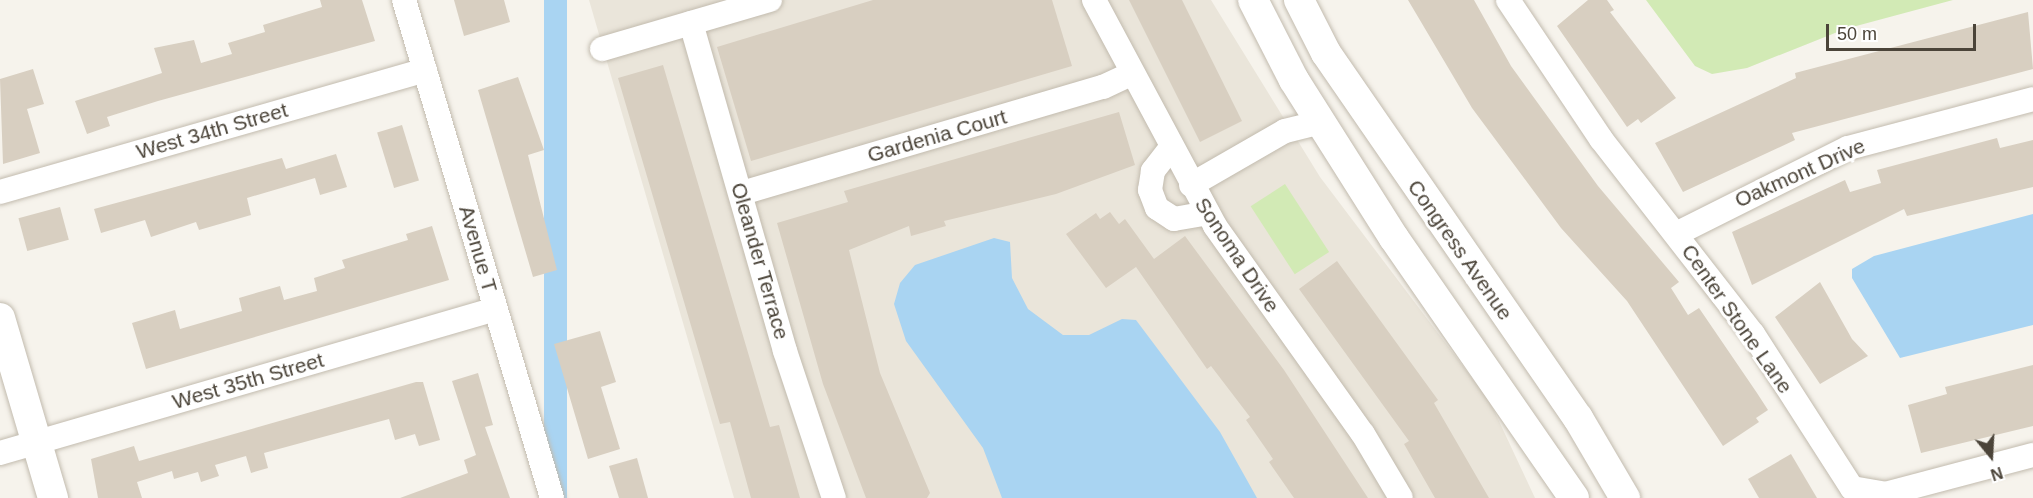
<!DOCTYPE html>
<html>
<head>
<meta charset="utf-8">
<style>
  body { margin:0 }
  #map { position:relative; width:2033px; height:498px; overflow:hidden; background:#f6f3ec; font-family:Arial,sans-serif }
  div>[style] { position:absolute }
  [style*='--x'] { left:calc(var(--x)*1px); top:calc(var(--y)*1px); width:calc(var(--w)*1px); rotate:calc(var(--a)*1deg) }
  .residential>* { inset:0; background:#eae5da }
  .green>* { inset:0; background:#d2eab5; transform-origin:0 0 }
  .water>* { inset:0; background:#a9d4f2; transform-origin:0 0 }
  .building>* { inset:0; background:#d8cfc1; transform-origin:0 0 }
  .roads { filter:drop-shadow(0 0 2px #c2bbae) drop-shadow(0 0 2px #c2bbae) }
  .minor>* { height:24px; margin:-12px; padding:0 12px; transform-origin:12px; border-radius:12px; background:#fff }
  .tertiary>* { height:30px; margin:-15px; padding:0 15px; transform-origin:15px; border-radius:15px; background:#fff }
  span { translate:-50% -50%; white-space:nowrap; text-align:center; line-height:1.15; -webkit-text-stroke:6px #fff; paint-order:stroke }
  .street-label { font-size:21px; color:#4b4439 }
  .north { position:absolute; left:1961px; top:426px; width:60px; height:60px; -webkit-text-stroke:4px #fff; paint-order:stroke; rotate:162deg; font-size:16px; font-weight:700; line-height:24px; text-align:center; color:#4b4439 }
  .north::after { content:''; display:block; margin:auto; width:21px; height:27px; background:#4b4439; clip-path:polygon(50% 0,100% 100%,50% 72%,0 100%) }
  .scale { position:absolute; left:1826px; top:24px; width:150px; height:27px; box-sizing:border-box; border:3px solid #4b4439; border-top:0; padding-left:8px; font-size:18px; line-height:21px; white-space:nowrap; color:#4b4439; -webkit-text-stroke:4px #fff; paint-order:stroke }
</style>
</head>
<body>
<div id="map">
  <div class="residential">
    <i style="clip-path:polygon(589px 0,1211px 0,1320px 177px,1490px 402px,1535px 498px,734px 498px)"></i>
  </div>
  <div class="green">
    <i style="clip-path:polygon(1646px 0,1953px 0,1845px 29px,1747px 68px,1712px 74px,1695px 66px)"></i>
    <i style="left:1285px;top:184px;width:81px;height:41px;rotate:57deg"></i>
  </div>
  <div class="water">
    <i style="left:544px;top:0;width:23px;height:519px"></i>
    <i style="clip-path:polygon(2033px 214px,2033px 325px,1900px 358px,1852px 278px,1852px 269px,1874px 256px)"></i>
    <i style="clip-path:polygon(994px 238px,1010px 242px,1012px 278px,1028px 309px,1063px 335px,1089px 335px,1122px 319px,1136px 320px,1220px 432px,1257px 498px,1002px 498px,983px 448px,906px 341px,894px 304px,900px 283px,915px 265px)"></i>
  </div>
  <div class="building">
    <i style="clip-path:polygon(320px 0,362px 0,375px 41px,158px 101px,107px 117px,110px 126px,87px 134px,75px 101px,162px 73px,154px 48px,194px 40px,201px 63px,232px 54px,228px 43px,265px 32px,263px 25px,322px 7px)"></i>
    <i style="clip-path:polygon(454px 0,504px 0,510px 22px,464px 36px)"></i>
    <i style="clip-path:polygon(873px 0,1052px 0,1072px 66px,751px 161px,717px 47px)"></i>
    <i style="clip-path:polygon(1129px 0,1182px 0,1242px 121px,1200px 142px)"></i>
    <i style="clip-path:polygon(1408px 0,1474px 0,1511px 66px,1598px 186px,1679px 282px,1671px 288px,1688px 315px,1699px 308px,1757px 393px,1768px 410px,1756px 418px,1759px 422px,1723px 446px,1627px 301px,1561px 228px,1472px 108px)"></i>
    <i style="clip-path:polygon(1588px 0,1607px 0,1614px 10px,1610px 12px,1676px 98px,1641px 123px,1638px 119px,1627px 127px,1557px 26px)"></i>
    <i style="clip-path:polygon(2028px 12px,2033px 69px,1792px 133px,1795px 140px,1683px 192px,1655px 143px,1796px 78px,1795px 73px)"></i>
    <i style="clip-path:polygon(663px 65px,770px 427px,779px 425px,800px 498px,751px 498px,730px 422px,720px 424px,618px 78px)"></i>
    <i style="clip-path:polygon(33px 69px,44px 104px,27px 109px,40px 153px,3px 164px,0 79px)"></i>
    <i style="clip-path:polygon(518px 77px,544px 150px,528px 155px,557px 270px,533px 277px,478px 90px)"></i>
    <i style="clip-path:polygon(1119px 112px,1135px 165px,1056px 194px,944px 221px,946px 226px,911px 236px,909px 226px,849px 250px,880px 373px,930px 493px,927px 498px,866px 498px,823px 384px,777px 223px,848px 202px,844px 191px)"></i>
    <i style="left:402px;top:125px;width:58px;height:26px;rotate:73deg"></i>
    <i style="clip-path:polygon(1997px 138px,2000px 148px,2033px 140px,2033px 187px,1907px 216px,1904px 209px,1752px 285px,1732px 232px,1845px 180px,1850px 192px,1881px 183px,1877px 170px)"></i>
    <i style="clip-path:polygon(336px 154px,347px 187px,320px 195px,315px 178px,247px 198px,251px 215px,199px 230px,196px 222px,151px 237px,145px 220px,101px 233px,94px 209px,282px 158px,286px 169px)"></i>
    <i style="left:60px;top:207px;width:34px;height:43px;rotate:75deg"></i>
    <i style="clip-path:polygon(1110px 212px,1119px 224px,1125px 219px,1154px 259px,1185px 236px,1284px 370px,1368px 498px,1294px 498px,1269px 462px,1273px 459px,1246px 420px,1250px 417px,1211px 366px,1207px 369px,1136px 267px,1106px 288px,1066px 234px,1096px 213px,1100px 219px)"></i>
    <i style="clip-path:polygon(432px 226px,449px 280px,146px 369px,132px 323px,175px 310px,180px 329px,242px 311px,239px 298px,280px 286px,284px 300px,317px 291px,314px 278px,345px 268px,342px 260px,408px 240px,406px 234px)"></i>
    <i style="clip-path:polygon(1337px 261px,1438px 400px,1434px 403px,1489px 498px,1435px 498px,1404px 444px,1409px 441px,1299px 289px)"></i>
    <i style="clip-path:polygon(1820px 282px,1852px 339px,1868px 356px,1820px 384px,1775px 317px)"></i>
    <i style="clip-path:polygon(600px 331px,616px 382px,601px 387px,620px 449px,588px 459px,554px 344px)"></i>
    <i style="clip-path:polygon(2033px 365px,2033px 426px,1921px 453px,1908px 405px,1947px 394px,1945px 387px)"></i>
    <i style="clip-path:polygon(478px 373px,493px 425px,485px 427px,510px 498px,400px 498px,468px 473px,464px 460px,476px 455px,452px 381px)"></i>
    <i style="clip-path:polygon(416px 382px,423px 382px,440px 440px,419px 446px,415px 434px,395px 440px,389px 419px,264px 453px,268px 468px,251px 473px,246px 456px,215px 465px,219px 476px,201px 482px,198px 472px,174px 479px,172px 471px,137px 482px,142px 498px,98px 498px,91px 459px,134px 446px,139px 461px)"></i>
    <i style="clip-path:polygon(1791px 454px,1817px 498px,1759px 498px,1748px 479px)"></i>
    <i style="clip-path:polygon(637px 458px,648px 498px,619px 498px,609px 466px)"></i>
  </div>
  <div class="roads">
    <div class="minor">
      <i style="--x:404;--y:0;--w:520;--a:73.45"></i>
      <i style="--x:1094;--y:0;--w:256;--a:61.8"></i>
      <i style="--x:1215;--y:226;--w:255;--a:54.6"></i>
      <i style="--x:1363;--y:434;--w:74;--a:59.3"></i>
      <i style="--x:1508;--y:0;--w:167;--a:56.2"></i>
      <i style="--x:1601;--y:139;--w:247;--a:52.1"></i>
      <i style="--x:1753;--y:334;--w:183;--a:57.3"></i>
      <i style="--x:1852;--y:488;--w:34;--a:10"></i>
      <i style="--x:1885;--y:494;--w:153;--a:-14.8"></i>
      <i style="--x:691;--y:23;--w:341;--a:74"></i>
      <i style="--x:785;--y:351;--w:155;--a:71.6"></i>
      <i style="--x:602;--y:49;--w:175;--a:-16.3"></i>
      <i style="--x:1170;--y:149;--w:28;--a:128"></i>
      <i style="--x:1153;--y:171;--w:19;--a:99"></i>
      <i style="--x:1150;--y:190;--w:19;--a:69"></i>
      <i style="--x:1157;--y:208;--w:20;--a:33"></i>
      <i style="--x:1174;--y:219;--w:34;--a:-10"></i>
      <i style="--x:1191;--y:185;--w:108;--a:-29.9"></i>
      <i style="--x:1285;--y:131;--w:36;--a:-14"></i>
      <i style="--x:0;--y:192;--w:442;--a:-16"></i>
      <i style="--x:742;--y:193;--w:376;--a:-16.4"></i>
      <i style="--x:1103;--y:87;--w:31;--a:-25"></i>
      <i style="--x:1676;--y:234;--w:192;--a:-26.6"></i>
      <i style="--x:1848;--y:148;--w:191;--a:-14.8"></i>
      <i style="--x:0;--y:453;--w:516;--a:-16.19"></i>
    </div>
    <div class="tertiary">
      <i style="--x:1253;--y:0;--w:90;--a:62.9"></i>
      <i style="--x:1294;--y:80;--w:187;--a:57.7"></i>
      <i style="--x:1394;--y:238;--w:316;--a:55.3"></i>
      <i style="--x:1299;--y:0;--w:59;--a:63"></i>
      <i style="--x:1326;--y:53;--w:444;--a:55.4"></i>
      <i style="--x:1578;--y:418;--w:93;--a:59.6"></i>
      <i style="--x:0;--y:318;--w:188;--a:73.6"></i>
    </div>
  </div>
  <div class="street-label">
    <span style="left:212px;top:131px;rotate:-16deg">West 34th Street</span>
    <span style="left:937px;top:136px;rotate:-16deg">Gardenia Court</span>
    <span style="left:1800px;top:173px;rotate:-24deg">Oakmont Drive</span>
    <span style="left:478px;top:249px;rotate:74deg">Avenue T</span>
    <span style="left:1460px;top:250px;rotate:55deg">Congress Avenue</span>
    <span style="left:1237px;top:255px;rotate:56deg">Sonoma Drive</span>
    <span style="left:760px;top:261px;rotate:74deg">Oleander Terrace</span>
    <span style="left:1737px;top:319px;rotate:55deg">Center Stone Lane</span>
    <span style="left:248px;top:381px;rotate:-16deg">West 35th Street</span>
  </div>
  <div class="north">N</div>
  <div class="scale">50 m</div>
</div>
</body>
</html>
